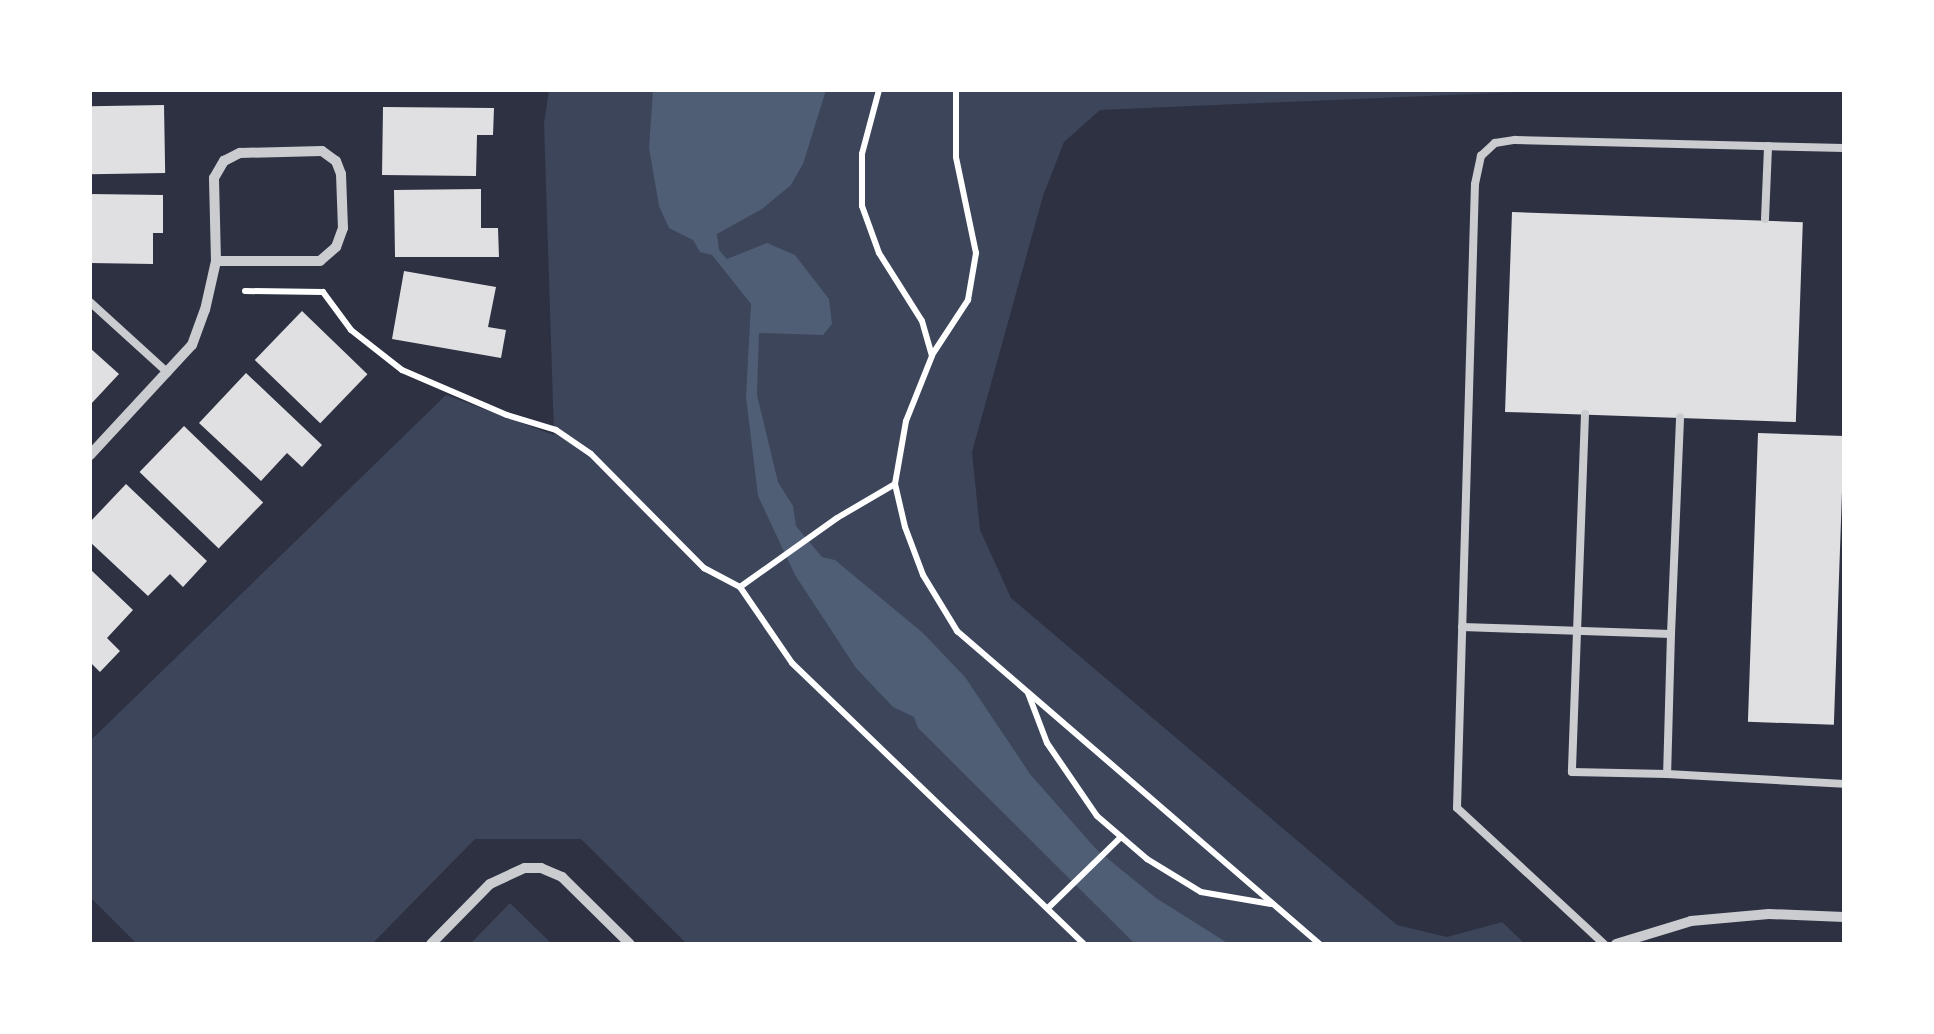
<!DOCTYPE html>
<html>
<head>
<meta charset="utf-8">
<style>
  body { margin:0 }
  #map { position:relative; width:1934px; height:1034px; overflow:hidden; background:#2d3142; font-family:Karla,sans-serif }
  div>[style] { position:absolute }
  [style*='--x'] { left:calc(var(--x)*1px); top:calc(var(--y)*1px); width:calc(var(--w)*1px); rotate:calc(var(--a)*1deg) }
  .green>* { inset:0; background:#3c4559 }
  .water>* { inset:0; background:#4f5d75 }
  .building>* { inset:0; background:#e0e0e3; transform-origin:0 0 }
  .path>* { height:6px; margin:-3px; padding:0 3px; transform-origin:3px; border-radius:3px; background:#fff }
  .service>* { height:8px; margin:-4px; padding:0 4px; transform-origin:4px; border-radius:4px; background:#caccd0 }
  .minor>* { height:10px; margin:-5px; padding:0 5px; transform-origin:5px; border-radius:5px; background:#caccd0 }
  span { translate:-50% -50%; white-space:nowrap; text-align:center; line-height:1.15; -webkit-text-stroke:8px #fff; paint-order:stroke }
  .frame { position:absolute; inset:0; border:92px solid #fff; pointer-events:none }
</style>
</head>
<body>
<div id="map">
  <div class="green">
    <i style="clip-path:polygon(549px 90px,1566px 90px,1100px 110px,1064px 142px,1043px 196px,972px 452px,980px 530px,1011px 598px,1397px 925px,1447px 937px,1502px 922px,1525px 944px,687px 944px,581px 839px,475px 839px,372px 944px,137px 944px,90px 897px,90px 741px,446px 395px,554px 435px,544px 123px)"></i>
    <i style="clip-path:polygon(510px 903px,552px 944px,470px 944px)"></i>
  </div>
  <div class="water">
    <i style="clip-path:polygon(653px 90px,826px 90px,803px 164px,791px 185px,762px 209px,717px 234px,719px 250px,727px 259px,767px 243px,795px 255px,829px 299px,832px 324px,823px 335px,759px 333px,757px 395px,778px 482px,793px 506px,796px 526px,822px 557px,835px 560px,923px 633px,965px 677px,1030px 774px,1096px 849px,1156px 898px,1229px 944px,1135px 944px,918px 728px,914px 717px,893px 707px,856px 668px,795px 575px,758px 496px,746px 397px,751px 304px,712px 255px,700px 252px,693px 240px,669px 228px,659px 206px,649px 148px)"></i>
  </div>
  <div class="building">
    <i style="left:164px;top:105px;width:68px;height:74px;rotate:89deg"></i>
    <i style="clip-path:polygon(383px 107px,494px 108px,493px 135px,477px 135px,476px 176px,382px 175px)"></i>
    <i style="clip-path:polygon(481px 189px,481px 228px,498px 228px,499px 257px,395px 257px,394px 190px)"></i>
    <i style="clip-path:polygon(90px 194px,163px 195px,163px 233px,153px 233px,153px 264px,90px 263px)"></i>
    <i style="left:1512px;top:212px;width:291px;height:200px;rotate:2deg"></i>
    <i style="clip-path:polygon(404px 271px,496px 287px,488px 327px,506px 330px,501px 358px,392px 339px)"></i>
    <i style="left:302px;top:311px;width:91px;height:68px;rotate:44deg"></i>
    <i style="clip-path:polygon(90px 348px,119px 374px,90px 405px)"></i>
    <i style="clip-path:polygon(246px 373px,322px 445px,302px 467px,287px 453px,261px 481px,199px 423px)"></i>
    <i style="left:184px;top:426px;width:110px;height:64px;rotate:44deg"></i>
    <i style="left:1758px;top:433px;width:86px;height:289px;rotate:2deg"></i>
    <i style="clip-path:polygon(126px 484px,207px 561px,183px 587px,170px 574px,148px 596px,90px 542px,90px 522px)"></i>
    <i style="clip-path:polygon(90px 569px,133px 610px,107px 638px,120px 651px,100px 672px,90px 662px)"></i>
  </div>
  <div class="path">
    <i style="--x:879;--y:90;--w:66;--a:104.9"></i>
    <i style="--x:862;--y:154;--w:52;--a:90"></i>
    <i style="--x:862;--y:206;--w:50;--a:70.1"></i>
    <i style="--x:879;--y:253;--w:80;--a:57.7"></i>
    <i style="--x:922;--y:321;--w:36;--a:74"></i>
    <i style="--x:932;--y:356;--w:70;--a:111.8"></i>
    <i style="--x:906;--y:421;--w:64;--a:99.9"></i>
    <i style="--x:895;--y:484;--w:44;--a:76.9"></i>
    <i style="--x:905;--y:527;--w:51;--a:69.4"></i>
    <i style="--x:923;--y:575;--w:66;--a:58.7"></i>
    <i style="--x:957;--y:631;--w:479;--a:40.8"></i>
    <i style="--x:245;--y:291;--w:78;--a:0.7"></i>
    <i style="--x:323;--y:292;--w:47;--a:53.6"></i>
    <i style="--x:351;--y:330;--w:65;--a:38.1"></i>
    <i style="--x:402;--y:370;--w:114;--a:23.2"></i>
    <i style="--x:507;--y:415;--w:51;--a:17"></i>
    <i style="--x:556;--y:430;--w:42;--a:34.4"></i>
    <i style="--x:591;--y:454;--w:161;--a:45.3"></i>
    <i style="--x:704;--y:568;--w:41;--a:27.8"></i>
    <i style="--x:740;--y:587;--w:92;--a:55.6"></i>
    <i style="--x:792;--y:663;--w:405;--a:43.9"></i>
    <i style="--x:932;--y:355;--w:66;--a:-56.8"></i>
    <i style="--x:968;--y:300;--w:48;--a:-80.3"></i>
    <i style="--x:976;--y:253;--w:98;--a:-101.8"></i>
    <i style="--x:956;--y:157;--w:67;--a:-90"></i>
    <i style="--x:740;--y:587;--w:119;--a:-35.4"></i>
    <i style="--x:837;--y:518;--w:67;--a:-30.4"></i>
    <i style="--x:1028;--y:693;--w:53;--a:69.2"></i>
    <i style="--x:1047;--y:743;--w:88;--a:55.6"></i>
    <i style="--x:1097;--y:816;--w:66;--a:40.7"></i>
    <i style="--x:1147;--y:859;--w:63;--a:31.4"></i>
    <i style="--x:1201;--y:892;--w:71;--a:9.7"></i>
    <i style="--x:1048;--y:908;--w:102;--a:-44.2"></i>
  </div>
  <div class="service">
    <i style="--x:1765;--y:219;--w:73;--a:-87.6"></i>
    <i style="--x:90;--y:302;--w:105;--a:42.3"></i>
    <i style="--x:1585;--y:414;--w:358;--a:92.1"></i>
    <i style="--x:1572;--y:772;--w:95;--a:1.2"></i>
    <i style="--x:1462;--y:627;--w:209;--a:1.9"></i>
    <i style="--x:1671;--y:634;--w:140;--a:91.6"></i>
    <i style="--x:1667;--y:774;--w:177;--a:3.2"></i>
    <i style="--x:1671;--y:634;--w:217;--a:-87.6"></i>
    <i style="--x:1604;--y:944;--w:200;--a:-137.2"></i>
    <i style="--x:1457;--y:808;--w:624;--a:-88.35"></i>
    <i style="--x:1475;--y:184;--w:29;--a:-78"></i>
    <i style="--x:1481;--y:156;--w:19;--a:-43"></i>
    <i style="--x:1495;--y:143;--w:20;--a:-9"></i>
    <i style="--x:1515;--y:140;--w:329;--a:1.4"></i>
  </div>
  <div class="minor">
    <i style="--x:90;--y:455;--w:150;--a:-47.2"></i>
    <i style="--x:192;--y:345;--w:37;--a:-70"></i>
    <i style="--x:205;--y:310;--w:50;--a:-77.3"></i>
    <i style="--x:216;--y:261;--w:83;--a:-91.4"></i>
    <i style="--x:214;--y:178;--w:20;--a:-60"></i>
    <i style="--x:224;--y:161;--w:18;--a:-27"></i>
    <i style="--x:240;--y:153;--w:82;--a:-1.4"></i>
    <i style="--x:322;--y:151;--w:17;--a:36"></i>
    <i style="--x:336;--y:161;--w:14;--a:69"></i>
    <i style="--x:341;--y:174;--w:54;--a:87.9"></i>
    <i style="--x:343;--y:228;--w:20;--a:110"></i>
    <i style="--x:336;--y:247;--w:21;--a:139"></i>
    <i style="--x:320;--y:261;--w:104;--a:180"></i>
    <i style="--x:431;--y:944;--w:84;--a:-45.5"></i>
    <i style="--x:490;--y:884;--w:38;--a:-25"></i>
    <i style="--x:525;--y:868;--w:16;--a:0"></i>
    <i style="--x:541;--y:868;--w:23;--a:23"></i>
    <i style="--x:562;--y:877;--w:95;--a:44.6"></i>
    <i style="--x:1616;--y:944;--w:78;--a:-17"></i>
    <i style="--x:1691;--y:921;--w:78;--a:-5.1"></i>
    <i style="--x:1769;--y:914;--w:75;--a:2.3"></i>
  </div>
  <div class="frame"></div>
</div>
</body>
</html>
